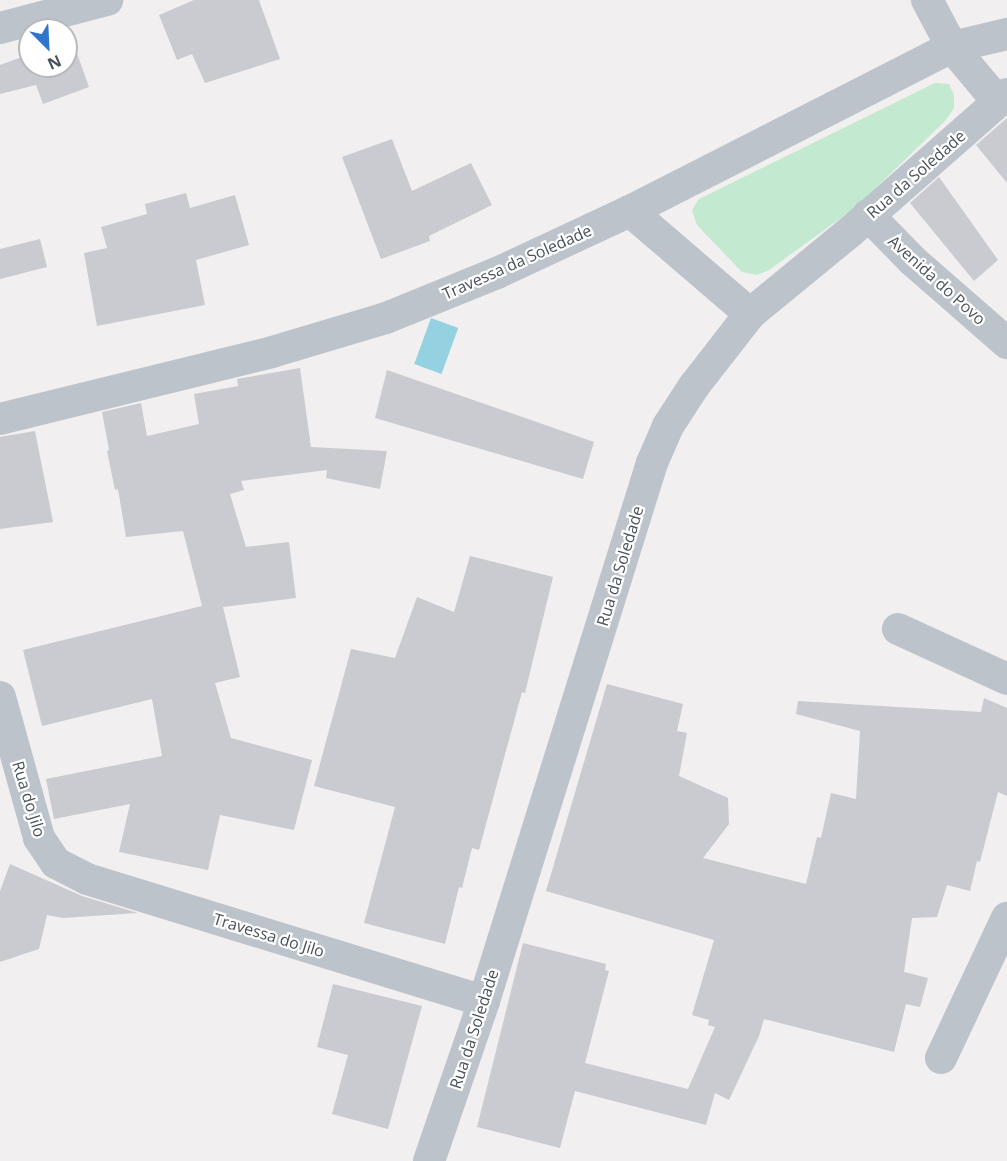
<!DOCTYPE html>
<html>
<head>
<meta charset="utf-8">
<style>
  body { margin:0 }
  #map { position:relative; width:1007px; height:1161px; overflow:hidden; background:#f1efef; font-family:"Open Sans",sans-serif }
  div>[style] { position:absolute }
  [style*='--x'] { left:calc(var(--x)*1px); top:calc(var(--y)*1px); width:calc(var(--w)*1px); rotate:calc(var(--a)*1deg) }
  .green>* { inset:0; background:#c3e9d1 }
  .water>* { inset:0; background:#95d2e1; transform-origin:0 0 }
  .building>* { inset:0; background:#c9cbd1 }
  .street>* { height:32px; margin:-16px; padding:0 16px; transform-origin:16px; border-radius:16px; background:#bcc3ca }
  span { translate:-50% -50%; white-space:nowrap; text-align:center; line-height:1.15; -webkit-text-stroke:4.5px #fff; paint-order:stroke }
  .street-label { font-size:16px; color:#49525a }
  .north { position:absolute; left:18px; top:18px; width:60px; height:60px; box-sizing:border-box; background:#fff; border:2px solid #b6babd; border-radius:50%; rotate:156deg; font-size:16px; font-weight:700; line-height:24px; text-align:center; color:#49525a }
  .north::after { content:''; display:block; margin:auto; width:21px; height:27px; background:#2f75cb; clip-path:polygon(50% 0,100% 100%,50% 72%,0 100%) }
</style>
</head>
<body>
<div id="map">
  <div class="green">
    <i style="clip-path:polygon(935px 83px,949px 84px,954px 95px,954px 108px,945px 121px,856px 207px,769px 270px,757px 275px,742px 272px,697px 225px,692px 210px,699px 199px)"></i>
  </div>
  <div class="water">
    <i style="left:431px;top:318px;width:29px;height:49px;rotate:20deg"></i>
  </div>
  <div class="building">
    <i style="clip-path:polygon(194px 0,259px 0,280px 59px,205px 83px,192px 54px,177px 60px,159px 15px)"></i>
    <i style="clip-path:polygon(72px 39px,89px 87px,43px 104px,36px 85px,0 94px,0 65px,30px 54px,30px 66px,66px 66px,66px 41px)"></i>
    <i style="clip-path:polygon(1007px 118px,1007px 183px,976px 145px)"></i>
    <i style="clip-path:polygon(392px 139px,412px 191px,471px 163px,492px 205px,429px 236px,430px 241px,381px 259px,342px 157px)"></i>
    <i style="clip-path:polygon(939px 177px,998px 260px,974px 281px,910px 203px)"></i>
    <i style="clip-path:polygon(186px 193px,190px 208px,235px 195px,249px 245px,196px 260px,205px 305px,97px 326px,84px 253px,107px 248px,101px 227px,147px 214px,145px 204px)"></i>
    <i style="clip-path:polygon(40px 239px,47px 267px,0 279px,0 249px)"></i>
    <i style="clip-path:polygon(300px 368px,311px 447px,387px 451px,380px 489px,326px 478px,327px 470px,241px 481px,244px 490px,230px 494px,246px 547px,289px 542px,296px 598px,223px 607px,240px 677px,215px 683px,231px 738px,312px 760px,294px 830px,220px 815px,208px 870px,119px 852px,130px 804px,54px 819px,46px 779px,162px 756px,152px 699px,42px 726px,23px 650px,202px 606px,183px 531px,126px 537px,118px 489px,115px 490px,107px 451px,109px 450px,102px 412px,141px 403px,147px 436px,199px 424px,194px 394px,238px 386px,237px 379px)"></i>
    <i style="clip-path:polygon(387px 370px,594px 442px,583px 479px,375px 418px)"></i>
    <i style="clip-path:polygon(35px 431px,53px 522px,0 529px,0 437px)"></i>
    <i style="clip-path:polygon(470px 556px,553px 577px,525px 693px,522px 692px,479px 850px,472px 848px,462px 888px,459px 887px,445px 944px,364px 923px,395px 807px,314px 786px,351px 649px,395px 658px,417px 597px,454px 612px)"></i>
    <i style="clip-path:polygon(607px 684px,683px 704px,677px 731px,687px 733px,679px 776px,728px 798px,729px 824px,703px 858px,806px 884px,817px 837px,821px 838px,831px 793px,856px 799px,860px 731px,796px 714px,798px 701px,981px 712px,984px 698px,1007px 708px,1007px 796px,998px 792px,980px 862px,977px 861px,970px 891px,947px 885px,937px 917px,912px 918px,904px 972px,928px 978px,920px 1007px,906px 1004px,894px 1052px,764px 1019px,759px 1036px,729px 1100px,715px 1093px,706px 1125px,575px 1091px,560px 1148px,477px 1127px,523px 943px,606px 964px,605px 970px,609px 971px,585px 1063px,688px 1089px,715px 1027px,708px 1025px,709px 1020px,692px 1015px,714px 940px,546px 891px)"></i>
    <i style="clip-path:polygon(10px 864px,82px 896px,138px 913px,63px 918px,47px 915px,39px 949px,0 962px,0 891px)"></i>
    <i style="clip-path:polygon(333px 984px,422px 1006px,388px 1129px,332px 1114px,348px 1055px,317px 1047px)"></i>
  </div>
  <div class="street">
    <i style="--x:927;--y:0;--w:53;--a:62"></i>
    <i style="--x:952;--y:47;--w:72;--a:50.1"></i>
    <i style="--x:0;--y:28;--w:111;--a:-14.7"></i>
    <i style="--x:630;--y:211;--w:158;--a:40.6"></i>
    <i style="--x:868;--y:215;--w:64;--a:45.6"></i>
    <i style="--x:913;--y:261;--w:125;--a:41.1"></i>
    <i style="--x:0;--y:419;--w:280;--a:-13.8"></i>
    <i style="--x:272;--y:352;--w:119;--a:-16.6"></i>
    <i style="--x:386;--y:318;--w:120;--a:-22.1"></i>
    <i style="--x:497;--y:273;--w:147;--a:-25"></i>
    <i style="--x:630;--y:211;--w:361;--a:-27"></i>
    <i style="--x:952;--y:47;--w:57;--a:-13.3"></i>
    <i style="--x:898;--y:629;--w:120;--a:24.6"></i>
    <i style="--x:0;--y:697;--w:146;--a:74.5"></i>
    <i style="--x:39;--y:838;--w:30;--a:56"></i>
    <i style="--x:56;--y:863;--w:35;--a:27"></i>
    <i style="--x:87;--y:879;--w:415;--a:17.1"></i>
    <i style="--x:941;--y:1058;--w:155;--a:-64.8"></i>
    <i style="--x:429;--y:1161;--w:169;--a:-71"></i>
    <i style="--x:484;--y:1001;--w:564;--a:-72.66"></i>
    <i style="--x:652;--y:463;--w:40;--a:-66.6"></i>
    <i style="--x:668;--y:426;--w:48;--a:-57"></i>
    <i style="--x:694;--y:386;--w:91;--a:-52.1"></i>
    <i style="--x:750;--y:314;--w:129;--a:-39.4"></i>
    <i style="--x:850;--y:232;--w:209;--a:-41.3"></i>
  </div>
  <div class="street-label">
    <span style="left:916px;top:174px;rotate:-41deg">Rua da Soledade</span>
    <span style="left:517px;top:262px;rotate:-24deg">Travessa da Soledade</span>
    <span style="left:937px;top:280px;rotate:42deg">Avenida do Povo</span>
    <span style="left:620px;top:566px;rotate:-73deg">Rua da Soledade</span>
    <span style="left:29px;top:799px;rotate:73deg">Rua do Jilo</span>
    <span style="left:269px;top:935px;rotate:17deg">Travessa do Jilo</span>
    <span style="left:474px;top:1029px;rotate:-72deg">Rua da Soledade</span>
  </div>
  <div class="north">N</div>
</div>
</body>
</html>
